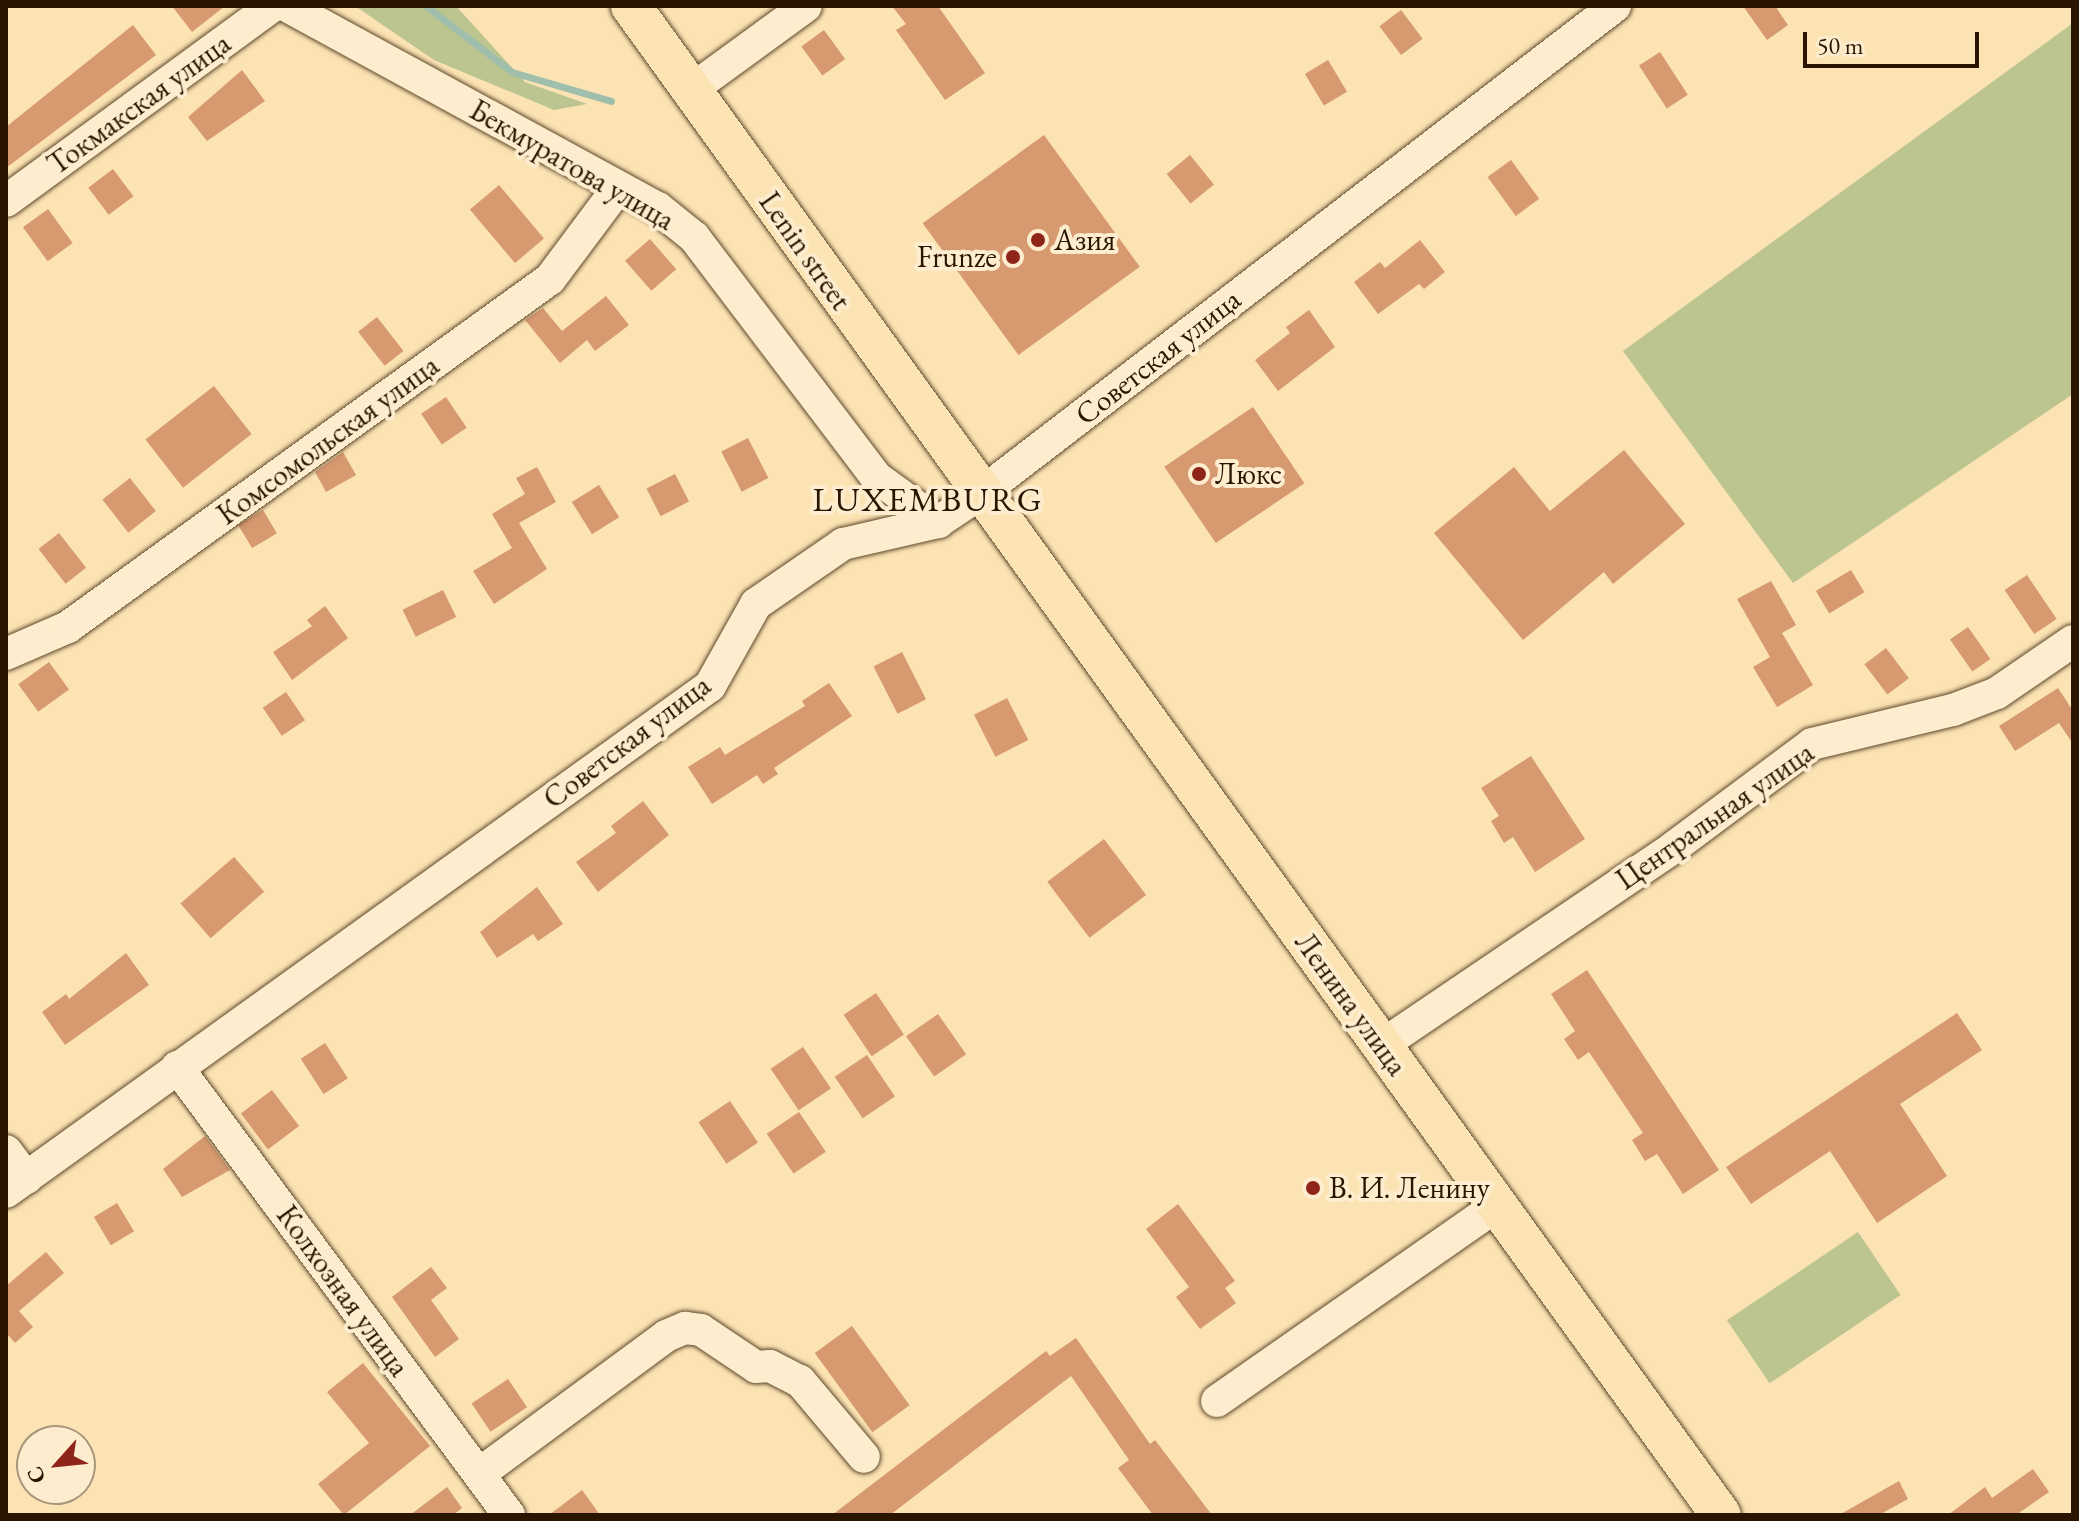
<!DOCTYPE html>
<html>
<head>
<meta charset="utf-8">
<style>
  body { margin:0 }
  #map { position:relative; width:2079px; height:1521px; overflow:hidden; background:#fce3b3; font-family:"EB Garamond",serif }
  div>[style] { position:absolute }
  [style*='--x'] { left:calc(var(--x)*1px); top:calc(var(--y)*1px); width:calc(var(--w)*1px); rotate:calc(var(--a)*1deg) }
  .green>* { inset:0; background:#bcc48f; transform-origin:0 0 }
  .stream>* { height:7px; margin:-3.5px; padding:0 3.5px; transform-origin:3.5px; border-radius:3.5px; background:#9fbeac }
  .building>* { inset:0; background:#d69970; transform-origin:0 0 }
  .roads { filter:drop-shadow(0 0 2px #5e482d) drop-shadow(0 0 2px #5e482d) }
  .minor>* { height:32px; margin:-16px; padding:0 16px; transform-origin:16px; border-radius:16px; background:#fdedce }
  .major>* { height:40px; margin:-20px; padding:0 20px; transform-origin:20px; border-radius:20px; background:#fce3b3 }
  .dots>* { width:22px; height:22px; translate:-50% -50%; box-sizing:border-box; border:4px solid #fdedce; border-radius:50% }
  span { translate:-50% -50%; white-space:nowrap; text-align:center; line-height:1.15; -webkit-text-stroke:8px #fdedce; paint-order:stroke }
  .street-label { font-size:30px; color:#2a1500 }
  .poi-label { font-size:30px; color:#2a1500 }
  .left { translate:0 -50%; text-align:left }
  .right { translate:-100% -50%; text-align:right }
  .quarter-label { font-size:34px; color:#2a1500; letter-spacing:2px }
  .frame { position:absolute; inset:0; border:8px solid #2a1500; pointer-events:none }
  .north { position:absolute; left:16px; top:1425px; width:80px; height:80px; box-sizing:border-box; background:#fdedce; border:2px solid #a9977c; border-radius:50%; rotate:243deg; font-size:22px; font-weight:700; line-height:32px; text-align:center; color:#2a1500 }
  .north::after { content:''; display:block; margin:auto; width:28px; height:36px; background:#8f2418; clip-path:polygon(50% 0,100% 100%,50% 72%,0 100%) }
  .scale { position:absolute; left:1803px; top:32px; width:176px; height:36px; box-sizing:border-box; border:4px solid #2a1500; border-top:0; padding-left:10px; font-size:24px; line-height:28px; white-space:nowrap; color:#2a1500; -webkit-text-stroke:6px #fdedce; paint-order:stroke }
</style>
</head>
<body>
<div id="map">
  <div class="green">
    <i style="clip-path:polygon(355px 6px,456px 6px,525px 82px,587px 104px,554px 110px,434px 60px)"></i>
    <i style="clip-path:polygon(2073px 23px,2073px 394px,1793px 583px,1623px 351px)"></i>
    <i style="left:1858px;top:1232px;width:76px;height:158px;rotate:56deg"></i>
  </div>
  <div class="stream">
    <i style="--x:426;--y:6;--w:108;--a:37.5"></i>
    <i style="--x:512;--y:72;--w:103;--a:16.3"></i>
  </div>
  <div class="building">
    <i style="clip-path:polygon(172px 6px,225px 6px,192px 32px)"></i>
    <i style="clip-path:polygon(892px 6px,938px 6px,985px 73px,945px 100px,896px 30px,906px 24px)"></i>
    <i style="clip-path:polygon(1743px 6px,1775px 6px,1788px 25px,1767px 40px)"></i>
    <i style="left:1401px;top:10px;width:36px;height:27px;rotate:53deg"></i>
    <i style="clip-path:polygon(133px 25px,156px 55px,6px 168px,6px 127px)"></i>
    <i style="left:824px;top:30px;width:36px;height:28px;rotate:54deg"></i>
    <i style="left:1660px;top:52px;width:51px;height:25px;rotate:57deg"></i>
    <i style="left:1328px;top:60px;width:37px;height:27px;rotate:59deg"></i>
    <i style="clip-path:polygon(242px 70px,265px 101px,207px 141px,188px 117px)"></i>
    <i style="left:1044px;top:135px;width:163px;height:150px;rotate:54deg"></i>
    <i style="left:1190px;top:155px;width:38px;height:30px;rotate:51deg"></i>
    <i style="left:1511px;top:160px;width:48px;height:29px;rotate:54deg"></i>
    <i style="left:113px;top:169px;width:34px;height:31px;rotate:53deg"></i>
    <i style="left:499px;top:185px;width:70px;height:38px;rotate:50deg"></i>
    <i style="left:48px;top:209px;width:42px;height:31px;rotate:54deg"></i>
    <i style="left:650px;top:239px;width:40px;height:33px;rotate:49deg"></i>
    <i style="clip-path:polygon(1420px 240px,1445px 272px,1424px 289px,1419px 284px,1378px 314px,1354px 282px,1380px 262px,1385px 268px)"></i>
    <i style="clip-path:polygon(606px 296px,629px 325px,595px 351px,587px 340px,560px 363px,525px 320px,543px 308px,562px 331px)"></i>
    <i style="clip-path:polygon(1309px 310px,1335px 347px,1278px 391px,1255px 360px,1290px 333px,1286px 327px)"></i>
    <i style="left:377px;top:317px;width:43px;height:24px;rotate:52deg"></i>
    <i style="left:214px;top:386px;width:61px;height:87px;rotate:52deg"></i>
    <i style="left:446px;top:397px;width:37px;height:30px;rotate:56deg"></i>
    <i style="left:1253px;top:407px;width:92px;height:107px;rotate:56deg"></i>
    <i style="left:748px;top:438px;width:45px;height:30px;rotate:63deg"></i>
    <i style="clip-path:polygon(1624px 450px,1685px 524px,1613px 584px,1604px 572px,1523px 640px,1434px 533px,1514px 467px,1550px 511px)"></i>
    <i style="clip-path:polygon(343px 452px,356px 475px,326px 492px,315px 472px)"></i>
    <i style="clip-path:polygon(537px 467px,556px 502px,519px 523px,547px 569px,494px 604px,473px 571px,512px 548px,492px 514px,525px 494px,516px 478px)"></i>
    <i style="left:675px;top:474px;width:31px;height:32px;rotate:63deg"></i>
    <i style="left:130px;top:478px;width:42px;height:35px;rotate:52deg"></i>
    <i style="left:599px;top:485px;width:38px;height:32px;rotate:58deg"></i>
    <i style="left:263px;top:510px;width:27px;height:29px;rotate:59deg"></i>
    <i style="left:59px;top:533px;width:44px;height:26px;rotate:52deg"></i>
    <i style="left:1851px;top:570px;width:26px;height:41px;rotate:59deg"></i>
    <i style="left:2027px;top:575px;width:53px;height:27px;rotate:56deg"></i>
    <i style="clip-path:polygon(1771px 581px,1796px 625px,1782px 633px,1813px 685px,1777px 707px,1753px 667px,1770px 657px,1737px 599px)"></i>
    <i style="left:443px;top:590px;width:30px;height:45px;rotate:64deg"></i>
    <i style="clip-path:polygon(325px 606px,348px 638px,292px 680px,273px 652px,312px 626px,307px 620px)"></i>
    <i style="left:1968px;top:627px;width:39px;height:22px;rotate:55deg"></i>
    <i style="left:1886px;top:648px;width:38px;height:27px;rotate:53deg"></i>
    <i style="left:902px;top:652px;width:53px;height:32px;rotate:63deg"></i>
    <i style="left:49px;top:662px;width:34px;height:38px;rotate:54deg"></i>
    <i style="clip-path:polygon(829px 683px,852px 716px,774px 768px,778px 774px,763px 784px,757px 775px,712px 804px,688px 767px,720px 747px,725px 755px,805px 706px,802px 701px)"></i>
    <i style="clip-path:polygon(2058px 688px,2073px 711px,2073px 744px,2059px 723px,2015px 751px,1999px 726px)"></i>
    <i style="left:286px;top:692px;width:34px;height:28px;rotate:56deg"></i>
    <i style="left:1007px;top:698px;width:47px;height:37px;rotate:63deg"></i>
    <i style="clip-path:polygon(1531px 756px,1585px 839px,1535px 872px,1513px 837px,1504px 843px,1491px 821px,1499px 816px,1481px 788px)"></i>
    <i style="clip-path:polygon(643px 801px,669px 835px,598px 892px,576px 862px,616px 833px,611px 826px)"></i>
    <i style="left:1104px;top:839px;width:70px;height:71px;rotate:53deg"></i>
    <i style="left:234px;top:857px;width:46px;height:71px;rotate:49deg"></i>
    <i style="clip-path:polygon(537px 887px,563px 924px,538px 941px,533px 934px,497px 958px,480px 932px)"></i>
    <i style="clip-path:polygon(126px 953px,149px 985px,65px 1045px,42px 1012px,66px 994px,69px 999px)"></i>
    <i style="clip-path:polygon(1587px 970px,1719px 1170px,1683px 1194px,1657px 1154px,1645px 1161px,1632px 1140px,1643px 1133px,1589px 1052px,1578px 1060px,1564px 1039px,1575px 1031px,1551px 994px)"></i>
    <i style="left:876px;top:993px;width:50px;height:39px;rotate:56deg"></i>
    <i style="clip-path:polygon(1957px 1013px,1982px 1050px,1900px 1104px,1947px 1176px,1877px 1223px,1830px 1151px,1751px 1204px,1726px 1167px)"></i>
    <i style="left:938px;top:1014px;width:49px;height:39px;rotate:55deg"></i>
    <i style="left:325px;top:1043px;width:42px;height:29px;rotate:57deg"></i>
    <i style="left:803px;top:1047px;width:50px;height:39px;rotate:56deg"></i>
    <i style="left:867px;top:1055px;width:50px;height:39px;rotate:56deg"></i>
    <i style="left:272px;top:1090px;width:45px;height:39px;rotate:53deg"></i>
    <i style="left:730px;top:1101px;width:50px;height:38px;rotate:56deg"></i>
    <i style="left:799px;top:1112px;width:48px;height:39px;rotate:56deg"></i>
    <i style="clip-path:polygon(205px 1136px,230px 1170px,182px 1197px,163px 1169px)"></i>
    <i style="left:117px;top:1203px;width:33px;height:27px;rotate:59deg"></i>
    <i style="clip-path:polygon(1178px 1204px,1235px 1281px,1225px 1288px,1236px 1303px,1200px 1329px,1176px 1297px,1189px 1287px,1146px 1229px)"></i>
    <i style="clip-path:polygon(46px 1252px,64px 1273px,19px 1311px,33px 1327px,15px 1343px,6px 1333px,6px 1286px)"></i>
    <i style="clip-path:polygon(431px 1267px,447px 1288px,431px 1300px,459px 1339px,435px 1357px,392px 1297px)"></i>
    <i style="left:852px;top:1326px;width:98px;height:46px;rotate:54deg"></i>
    <i style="clip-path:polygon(1076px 1338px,1150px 1444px,1155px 1440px,1212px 1515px,1153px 1515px,1118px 1468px,1129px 1460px,1071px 1376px,890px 1515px,832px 1515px,1046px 1351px,1050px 1356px)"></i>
    <i style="clip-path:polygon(363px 1363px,430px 1446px,344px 1515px,318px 1484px,369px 1443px,327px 1392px)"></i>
    <i style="left:508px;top:1379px;width:34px;height:44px;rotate:56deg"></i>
    <i style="clip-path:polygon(2033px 1469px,2049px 1492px,2016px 1515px,1948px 1515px,1985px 1487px,1992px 1498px)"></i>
    <i style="clip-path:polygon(1899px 1481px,1908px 1499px,1879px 1515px,1839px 1515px)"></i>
    <i style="clip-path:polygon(447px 1487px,462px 1508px,453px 1515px,410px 1515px)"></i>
    <i style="clip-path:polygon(582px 1490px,600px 1515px,549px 1515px)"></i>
  </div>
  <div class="roads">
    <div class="minor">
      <i style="--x:287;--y:6;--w:422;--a:28.6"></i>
      <i style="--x:658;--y:208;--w:46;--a:38.9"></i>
      <i style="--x:694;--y:237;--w:301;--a:52.8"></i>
      <i style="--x:876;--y:477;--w:77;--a:36"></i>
      <i style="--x:691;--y:90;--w:142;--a:-36.1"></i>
      <i style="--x:6;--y:201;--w:330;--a:-36.2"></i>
      <i style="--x:6;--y:654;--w:68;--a:-23.5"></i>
      <i style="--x:68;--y:627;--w:594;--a:-35.83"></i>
      <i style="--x:550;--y:279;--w:114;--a:-53.2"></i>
      <i style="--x:1382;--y:1045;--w:353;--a:-34.1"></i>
      <i style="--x:1674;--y:847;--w:172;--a:-36.7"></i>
      <i style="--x:1812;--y:744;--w:145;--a:-13.6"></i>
      <i style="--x:1953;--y:710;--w:47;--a:-21.1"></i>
      <i style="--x:1997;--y:693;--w:92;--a:-34.4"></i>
      <i style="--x:177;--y:1067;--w:558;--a:53.46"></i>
      <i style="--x:6;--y:1151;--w:34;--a:53"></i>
      <i style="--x:6;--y:1192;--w:867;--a:-35.71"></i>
      <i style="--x:710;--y:686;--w:94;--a:-60.7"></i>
      <i style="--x:756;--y:604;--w:106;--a:-34.6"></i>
      <i style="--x:843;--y:544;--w:98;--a:-13"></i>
      <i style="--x:938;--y:522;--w:50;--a:-33.7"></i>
      <i style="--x:980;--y:494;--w:801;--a:-37.54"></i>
      <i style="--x:1217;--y:1401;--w:341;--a:-34.9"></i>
      <i style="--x:479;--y:1474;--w:232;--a:-36.4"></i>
      <i style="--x:666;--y:1336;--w:21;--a:-23"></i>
      <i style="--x:685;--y:1328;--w:16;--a:7"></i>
      <i style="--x:701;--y:1330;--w:66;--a:33.9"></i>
      <i style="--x:756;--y:1367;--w:14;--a:-4"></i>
      <i style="--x:770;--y:1366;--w:34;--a:27"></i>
      <i style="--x:800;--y:1381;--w:99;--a:49.9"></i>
    </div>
    <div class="major">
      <i style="--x:631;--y:6;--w:1861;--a:54.16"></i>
    </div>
  </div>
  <div class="dots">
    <i style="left:1038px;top:240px;background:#8f2418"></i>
    <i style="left:1013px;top:257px;background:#8f2418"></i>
    <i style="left:1199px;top:474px;background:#8f2418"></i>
    <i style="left:1313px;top:1188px;background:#8f2418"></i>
  </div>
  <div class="street-label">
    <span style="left:139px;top:104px;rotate:-36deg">Токмакская улица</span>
    <span style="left:572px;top:165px;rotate:30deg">Бекмуратова улица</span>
    <span style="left:805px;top:251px;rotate:55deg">Lenin street</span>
    <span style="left:1158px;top:357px;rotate:-38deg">Советская улица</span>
    <span style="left:328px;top:440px;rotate:-36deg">Комсомольская улица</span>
    <span style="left:627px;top:742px;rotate:-37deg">Советская улица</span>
    <span style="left:1715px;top:816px;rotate:-35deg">Центральная улица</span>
    <span style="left:1351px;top:1004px;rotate:54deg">Ленина улица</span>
    <span style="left:343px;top:1291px;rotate:54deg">Колхозная улица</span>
  </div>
  <div class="poi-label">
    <span class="left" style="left:1054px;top:240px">Азия</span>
    <span class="right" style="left:997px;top:257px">Frunze</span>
    <span class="left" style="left:1215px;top:474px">Люкс</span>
    <span class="left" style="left:1329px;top:1188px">В. И. Ленину</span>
  </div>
  <div class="quarter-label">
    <span style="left:928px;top:500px">LUXEMBURG</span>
  </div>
  <div class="frame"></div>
  <div class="north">С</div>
  <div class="scale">50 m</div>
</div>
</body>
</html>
